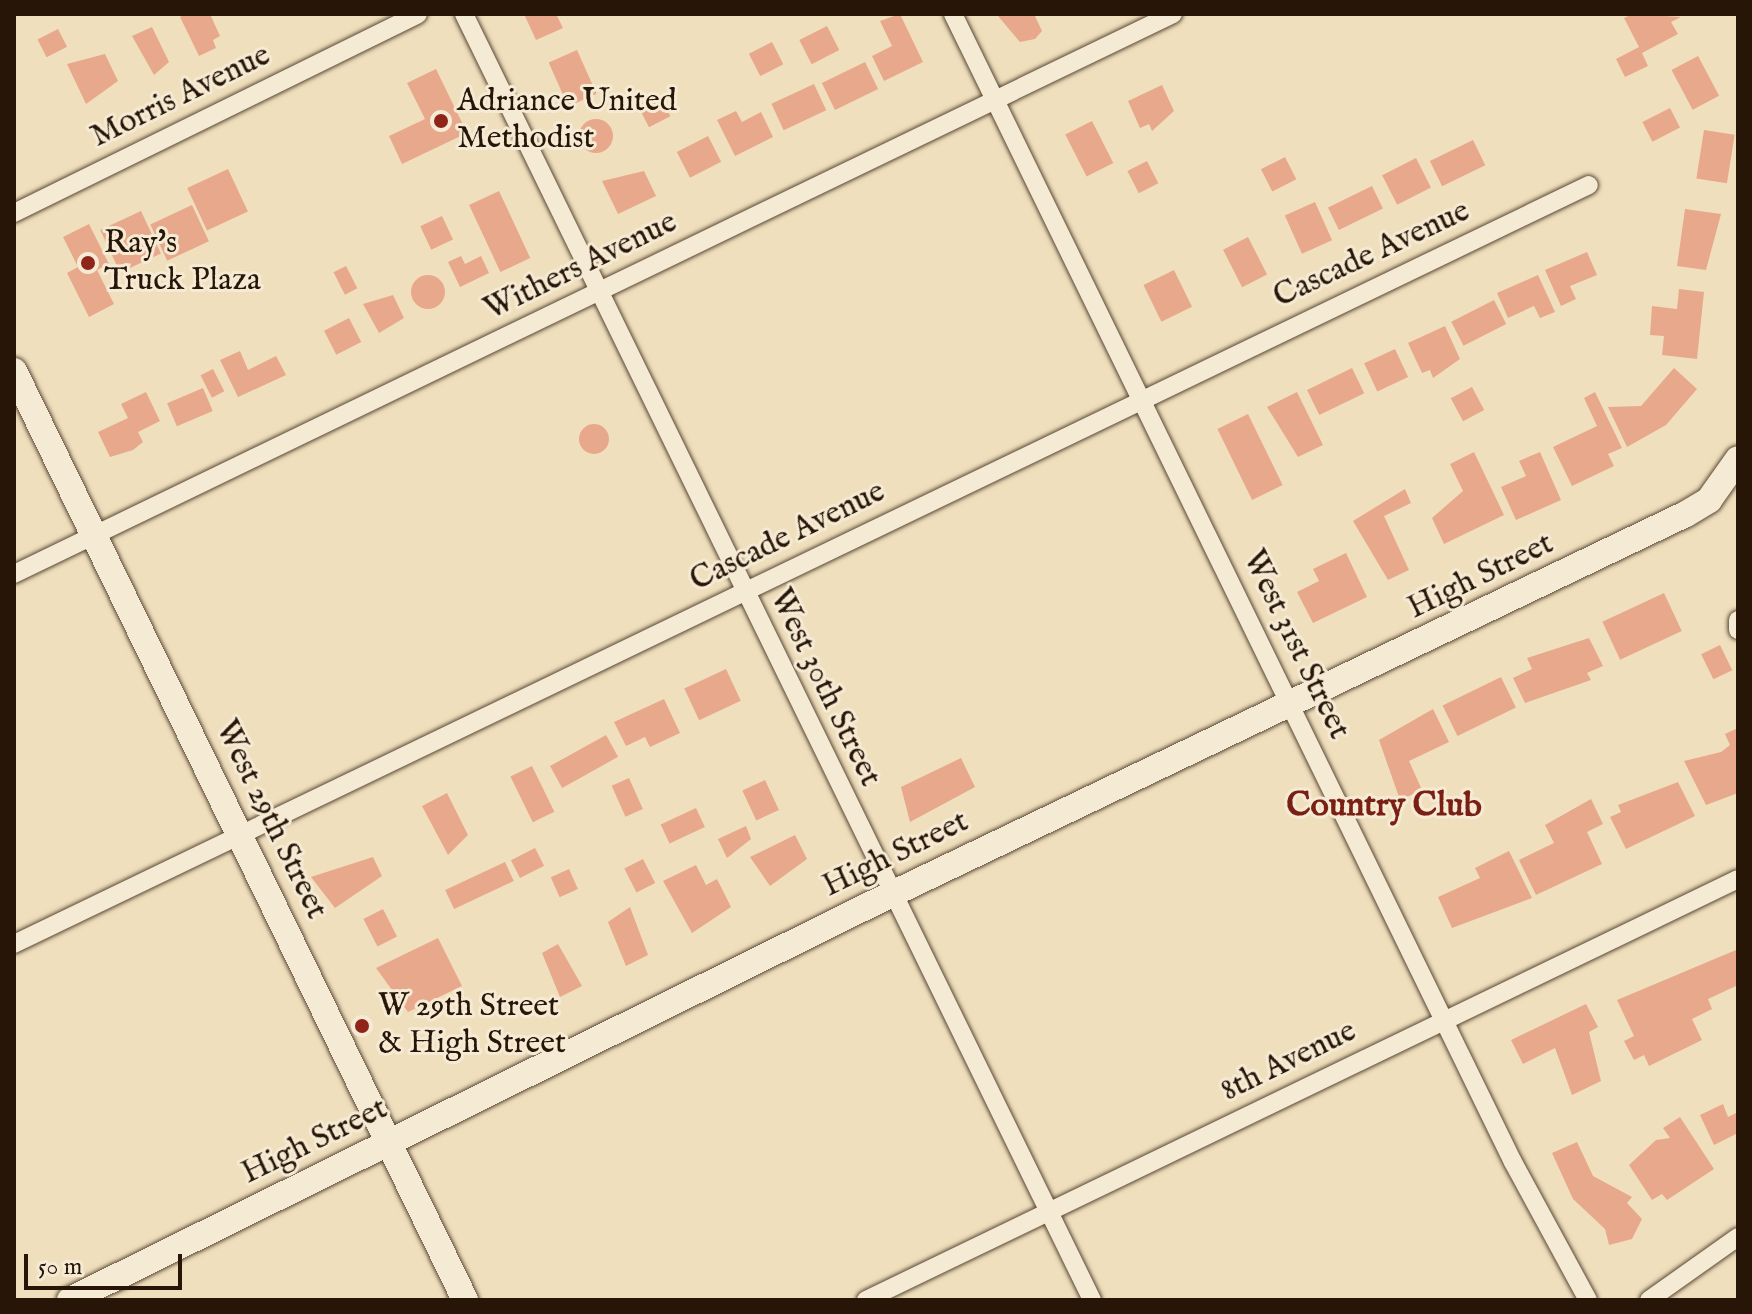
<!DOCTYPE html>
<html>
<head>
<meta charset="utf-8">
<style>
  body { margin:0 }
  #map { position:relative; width:1752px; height:1314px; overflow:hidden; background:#f0dfbd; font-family:"IM FELL English",serif }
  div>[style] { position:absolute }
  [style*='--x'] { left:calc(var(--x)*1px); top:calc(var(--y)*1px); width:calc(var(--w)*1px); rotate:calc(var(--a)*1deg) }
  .building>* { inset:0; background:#e8a88c; transform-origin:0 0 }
  .round { border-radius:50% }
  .roads { filter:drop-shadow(0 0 2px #594835) drop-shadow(0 0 2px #594835) }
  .street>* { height:18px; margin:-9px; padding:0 9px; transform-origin:9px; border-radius:9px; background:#f5ead4 }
  .secondary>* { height:26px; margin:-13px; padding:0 13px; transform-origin:13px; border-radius:13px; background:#f5ead4 }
  .dots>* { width:22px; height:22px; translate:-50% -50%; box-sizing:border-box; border:4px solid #f5ead4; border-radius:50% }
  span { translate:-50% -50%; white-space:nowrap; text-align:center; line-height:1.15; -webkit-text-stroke:6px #f5ead4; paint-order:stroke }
  .street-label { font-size:32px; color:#271608 }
  .poi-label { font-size:32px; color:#271608 }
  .left { translate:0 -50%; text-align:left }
  .neighbourhood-label { font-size:34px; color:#7a1f14; font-weight:700 }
  .frame { position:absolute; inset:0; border:16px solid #271608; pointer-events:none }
  .scale { position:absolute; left:24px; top:1254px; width:158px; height:36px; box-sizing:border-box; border:4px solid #271608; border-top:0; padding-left:10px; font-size:24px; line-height:28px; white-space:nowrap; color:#271608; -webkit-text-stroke:6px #f5ead4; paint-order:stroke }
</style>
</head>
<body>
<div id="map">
  <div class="building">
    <i style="clip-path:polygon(186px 14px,210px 14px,220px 36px,213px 40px,216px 48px,199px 56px,180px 17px)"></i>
    <i style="clip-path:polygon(524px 14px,556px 14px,563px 28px,536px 40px)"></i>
    <i style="clip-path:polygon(900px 14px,923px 62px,884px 81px,872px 56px,892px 46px,880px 21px)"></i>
    <i style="clip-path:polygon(1018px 14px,1034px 14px,1042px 31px,1035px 39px,1020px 42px,998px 16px)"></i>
    <i style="clip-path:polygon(1632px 14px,1681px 17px,1671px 22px,1678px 34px,1642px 53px,1648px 66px,1625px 77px,1616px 59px,1639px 47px,1624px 18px)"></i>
    <i style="left:827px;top:26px;width:27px;height:31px;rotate:63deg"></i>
    <i style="clip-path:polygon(152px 27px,169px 62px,154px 75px,132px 36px)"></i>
    <i style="left:58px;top:29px;width:20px;height:23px;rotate:63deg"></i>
    <i style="left:772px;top:42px;width:25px;height:26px;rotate:63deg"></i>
    <i style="left:577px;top:50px;width:48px;height:31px;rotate:66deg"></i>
    <i style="clip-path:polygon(105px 54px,118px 81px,86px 104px,67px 64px)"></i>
    <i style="left:1698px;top:56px;width:45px;height:30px;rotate:62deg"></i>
    <i style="left:865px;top:62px;width:30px;height:48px;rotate:64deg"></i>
    <i style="clip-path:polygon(436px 69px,467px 133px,402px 164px,389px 136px,425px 119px,407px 83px)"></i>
    <i style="left:814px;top:84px;width:29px;height:47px;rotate:65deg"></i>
    <i style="clip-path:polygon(1162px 85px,1174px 111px,1152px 131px,1149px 124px,1140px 128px,1128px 101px)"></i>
    <i style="left:659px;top:94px;width:25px;height:24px;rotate:63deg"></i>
    <i style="left:1670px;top:108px;width:22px;height:31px;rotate:63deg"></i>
    <i style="clip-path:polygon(736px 111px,742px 122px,761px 112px,773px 137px,735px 156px,717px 120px)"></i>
    <i class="round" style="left:579px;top:119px;width:34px;height:34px"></i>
    <i style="left:1092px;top:121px;width:47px;height:30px;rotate:63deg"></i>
    <i style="left:1704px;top:130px;width:31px;height:49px;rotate:9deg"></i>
    <i style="left:708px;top:136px;width:29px;height:35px;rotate:63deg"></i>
    <i style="left:1473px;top:140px;width:28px;height:48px;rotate:64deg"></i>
    <i style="left:1285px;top:157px;width:25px;height:27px;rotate:63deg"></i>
    <i style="left:1416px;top:158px;width:33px;height:38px;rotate:63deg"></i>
    <i style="left:1147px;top:161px;width:25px;height:22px;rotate:63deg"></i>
    <i style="left:228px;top:169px;width:47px;height:45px;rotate:65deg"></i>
    <i style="clip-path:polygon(644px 171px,656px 196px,618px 214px,602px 181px)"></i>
    <i style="left:1372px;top:186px;width:25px;height:49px;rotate:64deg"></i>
    <i style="left:499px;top:191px;width:74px;height:33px;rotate:65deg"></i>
    <i style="left:1315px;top:202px;width:42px;height:33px;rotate:66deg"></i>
    <i style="left:192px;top:205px;width:40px;height:46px;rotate:65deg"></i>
    <i style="clip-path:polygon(1685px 209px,1721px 214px,1706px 270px,1677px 266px)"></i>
    <i style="left:141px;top:211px;width:47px;height:45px;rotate:65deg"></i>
    <i style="left:442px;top:216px;width:26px;height:24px;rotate:65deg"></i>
    <i style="clip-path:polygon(89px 224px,109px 264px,97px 270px,114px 304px,89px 317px,67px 273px,78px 267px,63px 237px)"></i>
    <i style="left:1248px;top:237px;width:42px;height:28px;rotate:63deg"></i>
    <i style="clip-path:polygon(1587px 252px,1597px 275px,1570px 286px,1576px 299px,1561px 306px,1545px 270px)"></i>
    <i style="clip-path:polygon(461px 256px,465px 264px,481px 256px,489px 273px,460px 287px,448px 262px)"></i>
    <i style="left:346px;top:266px;width:25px;height:14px;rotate:63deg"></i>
    <i style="left:1174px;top:270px;width:41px;height:34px;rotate:64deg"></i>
    <i style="clip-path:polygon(1538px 275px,1555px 312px,1540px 318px,1534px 306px,1508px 318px,1497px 293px)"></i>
    <i class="round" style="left:411px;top:275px;width:34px;height:34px"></i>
    <i style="clip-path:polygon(1679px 289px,1704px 292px,1697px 359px,1662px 355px,1664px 336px,1650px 335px,1652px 306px,1677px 309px)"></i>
    <i style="clip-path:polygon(393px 295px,404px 318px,379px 333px,363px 304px)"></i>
    <i style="left:1494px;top:300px;width:27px;height:48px;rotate:63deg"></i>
    <i style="left:349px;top:318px;width:27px;height:28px;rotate:63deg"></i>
    <i style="clip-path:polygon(1445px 326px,1460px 359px,1433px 378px,1430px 370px,1422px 373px,1408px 343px)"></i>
    <i style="left:1395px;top:349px;width:31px;height:34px;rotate:65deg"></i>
    <i style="clip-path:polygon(240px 351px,248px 370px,276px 356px,286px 375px,238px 397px,220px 360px)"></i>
    <i style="left:1352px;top:368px;width:28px;height:50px;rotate:64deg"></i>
    <i style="clip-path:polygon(1674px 368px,1697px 389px,1666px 425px,1627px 447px,1608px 407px,1641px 406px)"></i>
    <i style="left:213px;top:369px;width:25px;height:14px;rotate:63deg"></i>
    <i style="left:1472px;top:387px;width:26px;height:24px;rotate:62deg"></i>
    <i style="left:203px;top:388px;width:25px;height:39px;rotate:67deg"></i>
    <i style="clip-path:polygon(146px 392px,160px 421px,138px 432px,143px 442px,133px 450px,110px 457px,98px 432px,128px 418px,121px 404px)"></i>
    <i style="clip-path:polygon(1297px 392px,1323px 445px,1298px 457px,1267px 407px)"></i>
    <i style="clip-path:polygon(1595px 392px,1622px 448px,1608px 454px,1614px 466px,1572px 486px,1553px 447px,1597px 426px,1584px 398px)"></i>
    <i style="left:1248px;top:414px;width:79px;height:34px;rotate:64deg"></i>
    <i class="round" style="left:579px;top:424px;width:30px;height:30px"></i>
    <i style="clip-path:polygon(1474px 452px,1504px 515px,1444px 544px,1432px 518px,1463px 491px,1450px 464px)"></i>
    <i style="clip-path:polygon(1540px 452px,1561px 500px,1516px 520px,1501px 487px,1526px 476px,1519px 461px)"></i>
    <i style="clip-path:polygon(1405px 489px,1411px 503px,1384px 516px,1409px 570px,1388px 580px,1353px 521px)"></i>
    <i style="clip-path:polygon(1346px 553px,1367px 597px,1313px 623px,1297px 592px,1319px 581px,1313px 569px)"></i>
    <i style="left:1664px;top:593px;width:42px;height:68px;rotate:65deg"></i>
    <i style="clip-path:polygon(1589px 638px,1603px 666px,1587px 673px,1591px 680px,1525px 703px,1513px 678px,1532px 669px,1527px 658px)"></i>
    <i style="left:1720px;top:645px;width:28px;height:21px;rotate:64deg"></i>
    <i style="left:726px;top:669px;width:35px;height:46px;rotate:65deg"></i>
    <i style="left:1501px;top:677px;width:34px;height:65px;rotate:64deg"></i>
    <i style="clip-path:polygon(664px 699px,680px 733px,650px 747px,645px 737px,626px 746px,614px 722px)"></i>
    <i style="clip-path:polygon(1433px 709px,1449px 742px,1409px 761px,1422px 790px,1400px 800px,1379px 740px)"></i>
    <i style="clip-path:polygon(1738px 728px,1738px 793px,1706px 805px,1684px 761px,1721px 752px,1730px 745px,1725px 734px)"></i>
    <i style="left:606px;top:735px;width:25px;height:64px;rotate:61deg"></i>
    <i style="clip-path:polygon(961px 758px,975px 787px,910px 822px,901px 787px)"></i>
    <i style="left:532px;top:766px;width:51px;height:24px;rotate:64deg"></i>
    <i style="left:629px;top:778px;width:34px;height:19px;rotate:66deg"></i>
    <i style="left:765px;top:780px;width:33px;height:25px;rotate:65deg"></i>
    <i style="clip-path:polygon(1678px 782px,1695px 816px,1626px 849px,1610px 817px,1621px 812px,1618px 805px)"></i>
    <i style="clip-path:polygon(447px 793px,468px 835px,448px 855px,422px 806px)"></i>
    <i style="clip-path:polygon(1591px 799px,1603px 824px,1587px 832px,1602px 864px,1536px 895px,1519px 860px,1554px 843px,1545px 825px)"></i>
    <i style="left:696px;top:808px;width:21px;height:39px;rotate:65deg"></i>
    <i style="clip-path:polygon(746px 826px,751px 839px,727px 858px,718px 839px)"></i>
    <i style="clip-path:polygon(795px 835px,807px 859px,770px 886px,750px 857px)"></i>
    <i style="left:535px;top:848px;width:20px;height:27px;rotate:63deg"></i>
    <i style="clip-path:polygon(1509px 851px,1532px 898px,1452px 928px,1438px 897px,1480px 878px,1475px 868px)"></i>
    <i style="clip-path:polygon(373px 857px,382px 876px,335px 908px,311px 877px)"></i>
    <i style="left:643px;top:859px;width:27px;height:21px;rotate:63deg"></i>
    <i style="left:505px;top:862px;width:21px;height:66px;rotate:65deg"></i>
    <i style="clip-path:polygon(696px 865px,706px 885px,717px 879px,731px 907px,692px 933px,663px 881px)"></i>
    <i style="left:569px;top:869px;width:22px;height:20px;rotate:66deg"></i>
    <i style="clip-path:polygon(630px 907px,648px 955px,626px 966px,608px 922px)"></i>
    <i style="left:383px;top:909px;width:31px;height:22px;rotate:63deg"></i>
    <i style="clip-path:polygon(438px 938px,462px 986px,408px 1012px,376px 968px)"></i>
    <i style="clip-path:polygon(558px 944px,582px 986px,560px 997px,542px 953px)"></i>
    <i style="clip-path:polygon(1736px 950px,1738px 985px,1708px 999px,1712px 1009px,1692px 1019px,1702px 1040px,1649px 1066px,1644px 1055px,1634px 1060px,1624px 1041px,1634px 1036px,1617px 1000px)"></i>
    <i style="clip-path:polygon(1586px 1004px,1598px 1027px,1589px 1032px,1601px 1081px,1572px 1095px,1555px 1048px,1523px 1064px,1511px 1040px)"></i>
    <i style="clip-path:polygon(1723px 1104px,1728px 1117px,1738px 1112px,1738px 1133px,1714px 1145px,1700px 1115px)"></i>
    <i style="clip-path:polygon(1680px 1117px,1714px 1169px,1667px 1200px,1662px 1194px,1652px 1200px,1629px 1165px,1656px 1140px,1670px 1138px,1663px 1128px)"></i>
    <i style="clip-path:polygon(1577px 1142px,1593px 1176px,1632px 1197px,1627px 1203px,1642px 1219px,1632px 1239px,1609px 1245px,1605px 1229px,1573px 1199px,1552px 1153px)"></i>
  </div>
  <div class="roads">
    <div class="street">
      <i style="--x:464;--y:14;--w:1431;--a:63.97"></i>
      <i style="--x:953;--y:14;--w:1277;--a:64"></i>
      <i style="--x:1513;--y:1162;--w:157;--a:61.5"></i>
      <i style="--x:14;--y:213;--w:450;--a:-26.2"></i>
      <i style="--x:14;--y:574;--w:1287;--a:-25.79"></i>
      <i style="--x:1738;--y:620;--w:10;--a:90"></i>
      <i style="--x:14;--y:944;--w:1748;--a:-25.73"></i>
      <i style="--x:866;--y:1300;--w:968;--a:-25.77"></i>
      <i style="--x:1649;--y:1300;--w:109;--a:-35.3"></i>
    </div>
    <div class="secondary">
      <i style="--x:14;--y:371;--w:1033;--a:64.1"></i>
      <i style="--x:70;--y:1300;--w:917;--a:-26.29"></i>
      <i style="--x:892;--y:894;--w:880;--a:-25.58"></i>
      <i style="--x:1686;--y:514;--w:27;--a:-31"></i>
      <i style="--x:1709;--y:500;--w:50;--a:-54.7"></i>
    </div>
  </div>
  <div class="dots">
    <i style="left:441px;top:121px;background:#8f2418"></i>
    <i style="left:88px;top:263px;background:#8f2418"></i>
    <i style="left:362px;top:1026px;background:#8f2418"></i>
  </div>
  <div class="street-label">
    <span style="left:181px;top:97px;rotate:-26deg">Morris Avenue</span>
    <span style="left:1372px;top:255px;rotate:-25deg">Cascade Avenue</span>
    <span style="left:581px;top:267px;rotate:-26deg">Withers Avenue</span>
    <span style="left:788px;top:537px;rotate:-26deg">Cascade Avenue</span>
    <span style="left:1481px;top:577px;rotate:-26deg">High Street</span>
    <span style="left:1295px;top:645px;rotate:64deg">West 31st Street</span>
    <span style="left:824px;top:688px;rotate:64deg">West 30th Street</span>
    <span style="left:270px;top:820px;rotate:64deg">West 29th Street</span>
    <span style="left:896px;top:855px;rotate:-26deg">High Street</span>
    <span style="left:1289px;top:1062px;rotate:-26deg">8th Avenue</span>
    <span style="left:315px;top:1142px;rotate:-26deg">High Street</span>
  </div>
  <div class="poi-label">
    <span class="left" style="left:457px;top:121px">Adriance United<br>Methodist</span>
    <span class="left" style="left:104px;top:263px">Ray's<br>Truck Plaza</span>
    <span class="left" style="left:378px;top:1026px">W 29th Street<br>&amp; High Street</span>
  </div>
  <div class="neighbourhood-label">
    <span style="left:1384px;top:806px">Country Club</span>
  </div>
  <div class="frame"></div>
  <div class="scale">50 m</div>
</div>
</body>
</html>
